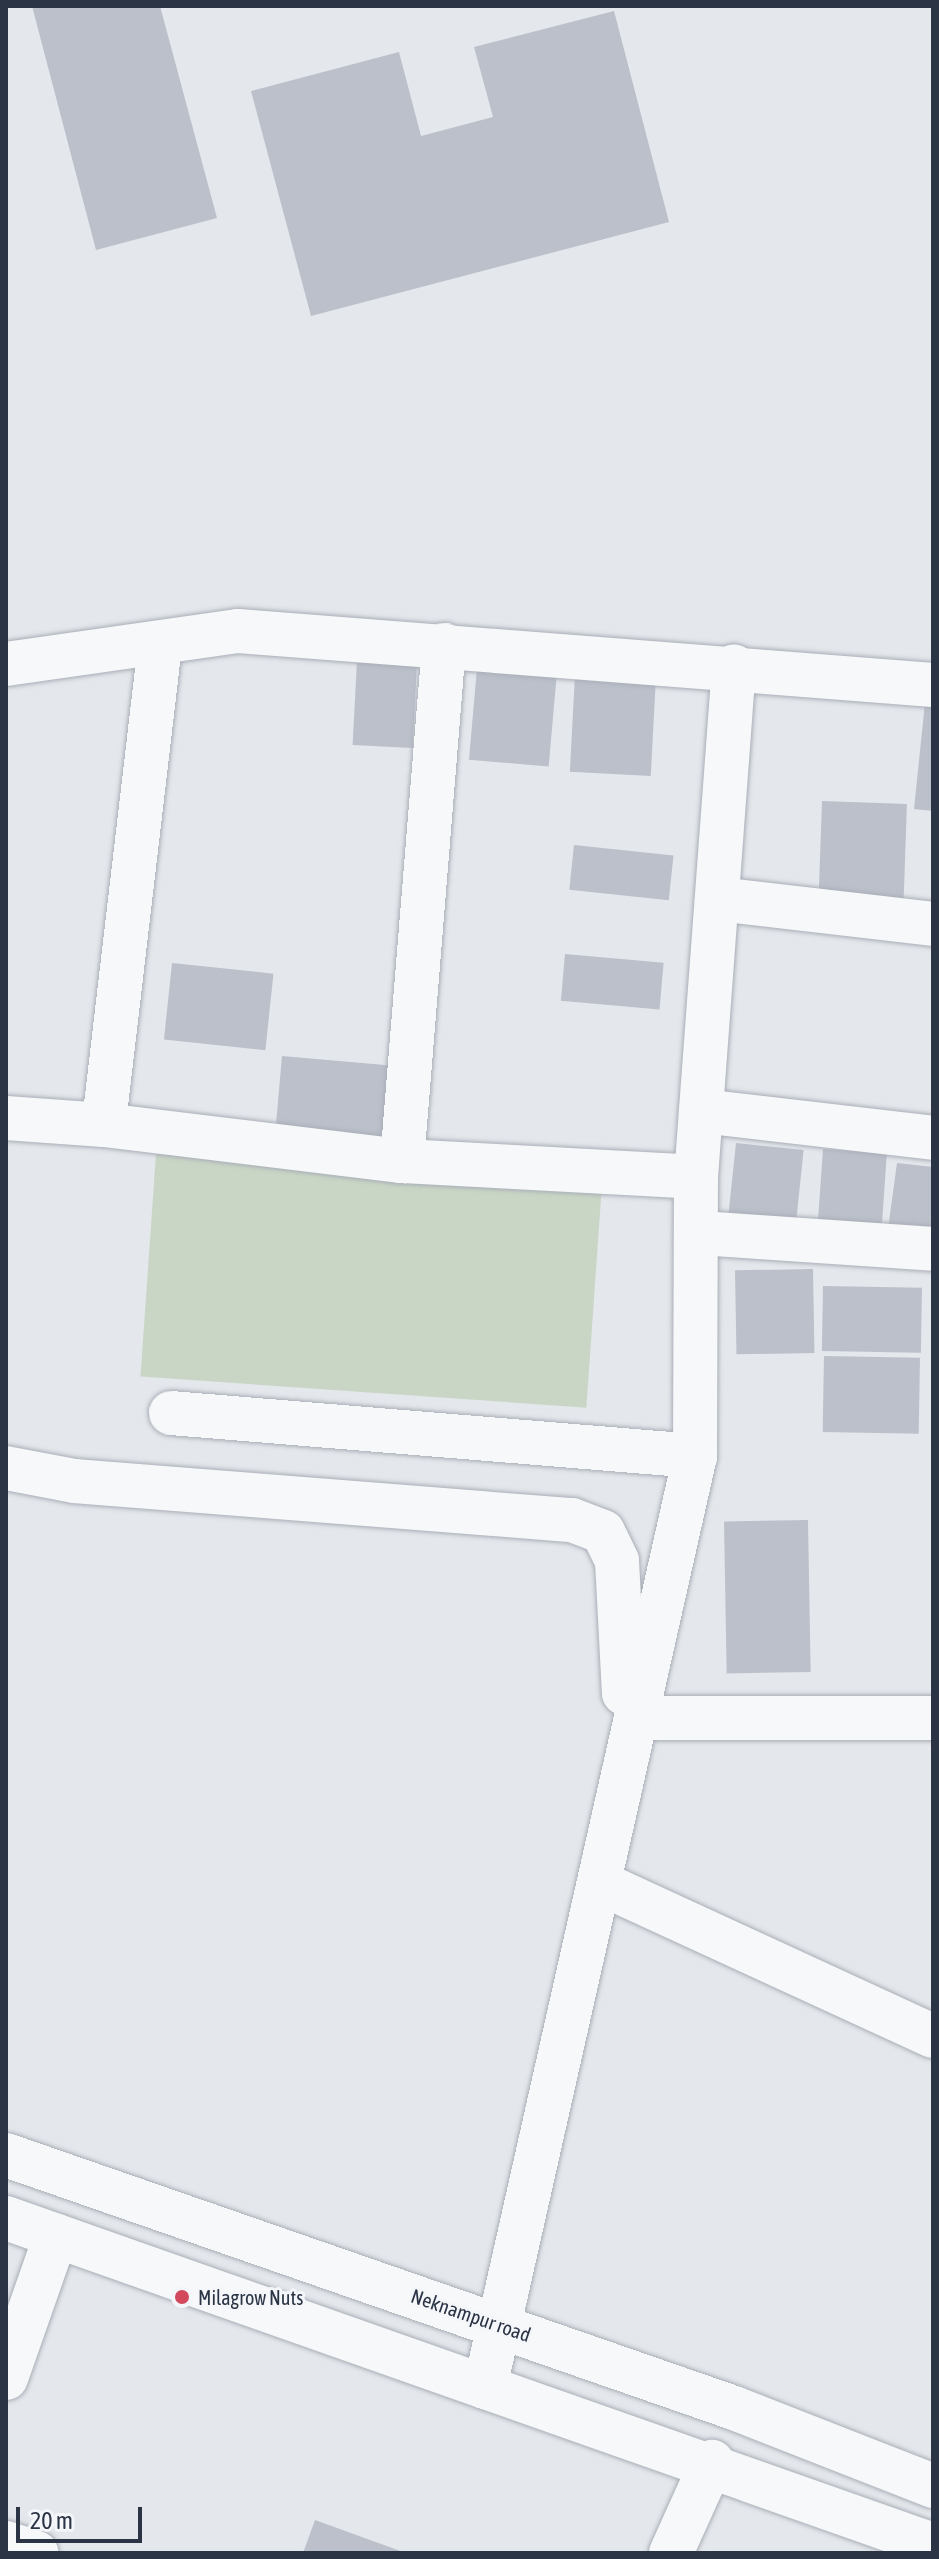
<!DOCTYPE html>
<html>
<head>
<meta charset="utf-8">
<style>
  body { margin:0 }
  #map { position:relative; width:939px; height:2559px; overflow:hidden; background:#e4e7ec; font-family:"Asap Condensed",sans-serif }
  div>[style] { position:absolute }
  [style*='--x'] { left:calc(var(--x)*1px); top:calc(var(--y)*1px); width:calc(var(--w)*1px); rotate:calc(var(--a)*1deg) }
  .green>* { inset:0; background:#c9d6c5; transform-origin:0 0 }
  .building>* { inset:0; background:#bbc0ca; transform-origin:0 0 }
  .roads { filter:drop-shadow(0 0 2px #a9aeb7) drop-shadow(0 0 2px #a9aeb7) }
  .minor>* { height:44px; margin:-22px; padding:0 22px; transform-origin:22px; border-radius:22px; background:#f7f8fa }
  .dots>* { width:22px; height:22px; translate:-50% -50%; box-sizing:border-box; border:4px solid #f4f6f9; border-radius:50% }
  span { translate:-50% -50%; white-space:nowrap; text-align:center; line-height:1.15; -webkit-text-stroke:6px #f4f6f9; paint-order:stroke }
  .poi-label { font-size:20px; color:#2b3445 }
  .left { translate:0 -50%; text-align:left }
  .street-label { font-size:20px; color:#2b3445 }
  .frame { position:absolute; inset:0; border:8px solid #2b3445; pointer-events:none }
  .scale { position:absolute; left:16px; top:2507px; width:126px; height:36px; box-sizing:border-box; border:4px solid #2b3445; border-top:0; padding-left:10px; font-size:24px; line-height:28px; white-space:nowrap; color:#2b3445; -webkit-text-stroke:6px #f4f6f9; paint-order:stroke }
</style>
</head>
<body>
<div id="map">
  <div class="green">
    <i style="left:156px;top:1154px;width:447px;height:223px;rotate:4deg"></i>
  </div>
  <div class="building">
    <i style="clip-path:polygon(32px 6px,160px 6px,217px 218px,96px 250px)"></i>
    <i style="clip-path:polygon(614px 11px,669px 222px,311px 316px,251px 91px,399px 52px,421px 136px,493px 117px,474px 47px)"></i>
    <i style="left:357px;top:661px;width:60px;height:84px;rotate:3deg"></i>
    <i style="left:477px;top:668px;width:80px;height:92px;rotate:5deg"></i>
    <i style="left:575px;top:674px;width:81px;height:98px;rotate:3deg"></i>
    <i style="clip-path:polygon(925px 703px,933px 703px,933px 811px,914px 809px)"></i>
    <i style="left:822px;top:801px;width:85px;height:98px;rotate:2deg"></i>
    <i style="left:574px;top:845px;width:100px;height:45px;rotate:6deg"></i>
    <i style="left:565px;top:954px;width:99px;height:47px;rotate:5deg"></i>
    <i style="left:172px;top:963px;width:102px;height:77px;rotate:6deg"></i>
    <i style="left:282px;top:1056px;width:109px;height:78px;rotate:5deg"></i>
    <i style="left:736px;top:1143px;width:68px;height:73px;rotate:6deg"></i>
    <i style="left:823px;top:1149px;width:64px;height:74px;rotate:4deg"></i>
    <i style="clip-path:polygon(897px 1163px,933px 1167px,933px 1235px,888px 1229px)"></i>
    <i style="left:813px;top:1269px;width:84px;height:78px;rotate:89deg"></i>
    <i style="left:823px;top:1286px;width:99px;height:65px;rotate:1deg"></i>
    <i style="left:824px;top:1356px;width:96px;height:76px;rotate:1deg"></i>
    <i style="left:808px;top:1520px;width:152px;height:84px;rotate:89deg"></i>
    <i style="clip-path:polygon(315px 2520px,406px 2553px,303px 2553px)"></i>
  </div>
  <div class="roads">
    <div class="minor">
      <i style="--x:160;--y:645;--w:483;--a:96.7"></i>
      <i style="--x:104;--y:1125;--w:300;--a:6.9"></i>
      <i style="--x:444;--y:645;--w:518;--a:94.65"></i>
      <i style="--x:402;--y:1161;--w:294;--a:3.1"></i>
      <i style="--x:6;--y:664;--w:234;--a:-8.1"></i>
      <i style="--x:238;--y:631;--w:697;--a:4.44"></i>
      <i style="--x:717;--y:899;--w:217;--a:6.6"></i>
      <i style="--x:701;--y:1111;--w:234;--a:6.6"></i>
      <i style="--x:6;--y:1118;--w:98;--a:4.1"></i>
      <i style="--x:700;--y:1233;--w:234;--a:3.9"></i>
      <i style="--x:171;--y:1413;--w:526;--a:4.69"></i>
      <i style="--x:6;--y:1468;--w:69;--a:10.8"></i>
      <i style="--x:74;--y:1481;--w:500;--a:4.5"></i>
      <i style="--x:572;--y:1520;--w:33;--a:21"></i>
      <i style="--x:603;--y:1532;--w:32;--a:64"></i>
      <i style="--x:617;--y:1561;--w:132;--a:87"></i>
      <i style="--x:624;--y:1693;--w:16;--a:7"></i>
      <i style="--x:640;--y:1718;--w:293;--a:0"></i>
      <i style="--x:600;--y:1883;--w:366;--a:24.7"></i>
      <i style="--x:6;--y:2155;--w:771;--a:19.16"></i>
      <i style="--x:734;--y:2408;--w:214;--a:21.4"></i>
      <i style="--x:6;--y:2218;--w:983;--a:19.43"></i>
      <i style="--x:6;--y:2378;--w:151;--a:-70.7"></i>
      <i style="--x:485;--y:2387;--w:954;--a:-77.29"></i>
      <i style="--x:695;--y:1456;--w:279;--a:-89.8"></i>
      <i style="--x:696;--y:1177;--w:512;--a:-85.75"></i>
      <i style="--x:6;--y:2543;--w:32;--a:18"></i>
      <i style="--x:671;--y:2553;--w:100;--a:-65.7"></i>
    </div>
  </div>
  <div class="dots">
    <i style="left:182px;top:2297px;background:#d1495b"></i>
  </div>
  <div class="poi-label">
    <span class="left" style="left:198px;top:2297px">Milagrow Nuts</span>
  </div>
  <div class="street-label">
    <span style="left:471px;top:2315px;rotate:19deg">Neknampur road</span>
  </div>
  <div class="frame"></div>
  <div class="scale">20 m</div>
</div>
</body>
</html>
